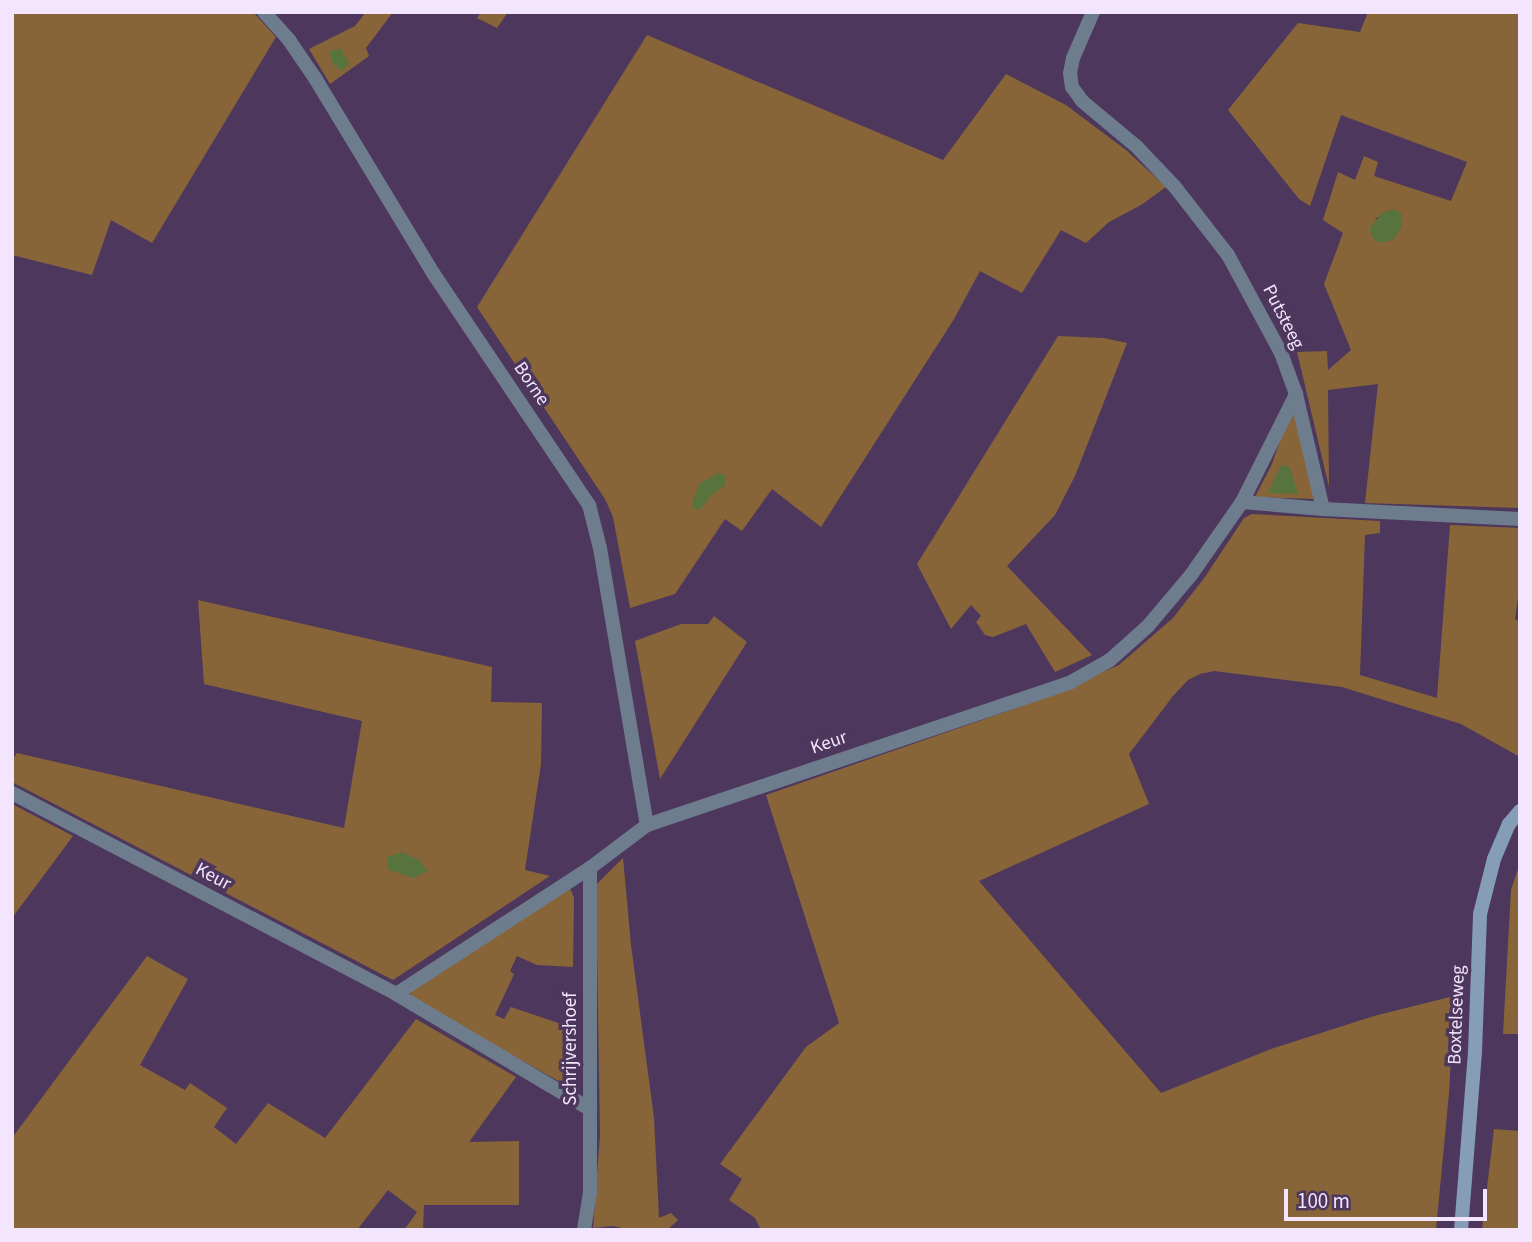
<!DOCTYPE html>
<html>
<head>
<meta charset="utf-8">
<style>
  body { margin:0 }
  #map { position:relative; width:1532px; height:1242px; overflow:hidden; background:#4e375d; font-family:"Source Sans 3",sans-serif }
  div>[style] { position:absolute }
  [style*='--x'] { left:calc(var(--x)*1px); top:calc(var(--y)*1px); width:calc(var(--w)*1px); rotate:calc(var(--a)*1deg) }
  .green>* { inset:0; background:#886539 }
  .water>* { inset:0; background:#57733e }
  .street>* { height:14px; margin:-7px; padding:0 7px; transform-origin:7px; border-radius:7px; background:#6e7d8e }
  .secondary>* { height:14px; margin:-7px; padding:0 7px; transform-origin:7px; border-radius:7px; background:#869db7 }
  span { translate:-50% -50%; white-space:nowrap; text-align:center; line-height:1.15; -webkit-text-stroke:7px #4e375d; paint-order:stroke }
  .street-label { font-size:19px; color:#f3e5fd }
  .frame { position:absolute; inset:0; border:14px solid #f3e5fd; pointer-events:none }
  .scale { position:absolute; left:1284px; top:1189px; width:203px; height:32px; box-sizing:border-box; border:4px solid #f3e5fd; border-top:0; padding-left:9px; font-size:21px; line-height:24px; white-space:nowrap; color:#f3e5fd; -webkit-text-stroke:5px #4e375d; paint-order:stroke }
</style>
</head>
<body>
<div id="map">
  <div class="green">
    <i style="clip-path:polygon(12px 12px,253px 12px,276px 37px,152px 243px,111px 220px,92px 275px,12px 255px)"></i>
    <i style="clip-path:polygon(366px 12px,393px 12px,366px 48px,369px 56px,330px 84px,309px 49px,355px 26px)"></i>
    <i style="clip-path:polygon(481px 12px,508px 12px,497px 28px,477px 18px)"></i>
    <i style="clip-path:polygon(evenodd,1368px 12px,1520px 12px,1520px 508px,1365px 503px,1378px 384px,1328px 390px,1329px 487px,1297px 352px,1327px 351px,1328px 370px,1351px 350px,1324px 284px,1343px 233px,1323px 220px,1338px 172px,1355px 180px,1364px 156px,1378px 162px,1374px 176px,1451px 201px,1467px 162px,1341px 115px,1310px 206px,1299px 199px,1228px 110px,1298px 23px,1360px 32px,1368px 12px,1390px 210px,1402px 214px,1402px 227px,1375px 219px,1390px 210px)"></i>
    <i style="clip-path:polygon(647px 35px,943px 160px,1006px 74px,1066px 105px,1126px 150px,1166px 187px,1141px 205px,1109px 222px,1086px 243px,1061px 230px,1022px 293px,980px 271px,954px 319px,821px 527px,772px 489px,742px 531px,725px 519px,675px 594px,630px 608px,613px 517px,605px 499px,477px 307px)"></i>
    <i style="clip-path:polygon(1058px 336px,1104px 338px,1127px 343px,1075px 476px,1055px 515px,1007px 566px,1092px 655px,1055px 672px,1026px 624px,993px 637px,985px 635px,976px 622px,981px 616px,971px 605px,951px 629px,917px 564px)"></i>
    <i style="clip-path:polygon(1293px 403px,1314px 499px,1255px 497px,1272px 464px)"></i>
    <i style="clip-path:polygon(1252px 514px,1380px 521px,1380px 533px,1365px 535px,1360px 675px,1437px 698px,1450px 525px,1520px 528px,1520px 583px,1515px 619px,1520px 622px,1520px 757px,1461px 724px,1342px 687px,1214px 671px,1200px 674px,1188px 680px,1173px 696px,1129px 754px,1149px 804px,979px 881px,1161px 1093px,1271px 1049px,1374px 1016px,1454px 996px,1449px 1093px,1436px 1230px,761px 1230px,755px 1218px,729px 1200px,742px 1179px,720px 1164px,806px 1047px,839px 1023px,766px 795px,1025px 705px,1119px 665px,1173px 618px,1205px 577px,1244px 518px)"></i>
    <i style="clip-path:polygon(198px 600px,492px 667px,491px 702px,542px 703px,541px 764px,525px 870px,550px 876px,393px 980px,12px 782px,12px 760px,17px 753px,344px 828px,362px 721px,204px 684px)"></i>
    <i style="clip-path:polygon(714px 616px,747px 642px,660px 779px,635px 641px,681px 624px,708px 624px)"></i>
    <i style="clip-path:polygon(12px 804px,73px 836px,12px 918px)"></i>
    <i style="clip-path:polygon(623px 858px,631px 945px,654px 1118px,659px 1218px,671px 1213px,678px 1220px,667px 1230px,631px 1230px,613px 1226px,593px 1228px,600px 1135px,596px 885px)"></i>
    <i style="clip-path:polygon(1520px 863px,1520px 1034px,1503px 1034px,1511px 890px)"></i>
    <i style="clip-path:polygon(568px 883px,574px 898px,573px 967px,537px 965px,517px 956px,510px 971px,514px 974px,495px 1015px,504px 1019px,511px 1007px,573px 1028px,572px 1085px,569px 1087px,414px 1000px,409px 991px)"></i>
    <i style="clip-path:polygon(147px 956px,188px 979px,140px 1065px,185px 1090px,190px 1083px,227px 1108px,214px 1127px,236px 1144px,268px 1103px,325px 1138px,416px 1019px,516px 1077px,469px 1142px,519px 1141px,519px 1205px,424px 1205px,423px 1230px,404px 1230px,417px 1212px,388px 1190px,357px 1230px,12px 1230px,12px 1138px)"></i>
    <i style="clip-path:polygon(1494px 1129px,1520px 1131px,1520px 1230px,1482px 1230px)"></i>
  </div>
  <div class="water">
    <i style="clip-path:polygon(341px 49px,349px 64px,342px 71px,333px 64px,330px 54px,332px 50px)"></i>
    <i style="clip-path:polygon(1394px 209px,1402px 214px,1402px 227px,1393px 240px,1379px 243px,1371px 236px,1370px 228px,1382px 213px)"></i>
    <i style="clip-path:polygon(1281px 465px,1290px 467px,1298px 494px,1268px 493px)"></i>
    <i style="clip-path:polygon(719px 473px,725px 476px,726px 485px,710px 496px,700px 510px,694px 509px,692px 504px,700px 483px)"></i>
    <i style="clip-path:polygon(401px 852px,419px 860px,428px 871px,413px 878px,387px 869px,388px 857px)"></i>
  </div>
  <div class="street">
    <i style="--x:264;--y:12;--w:38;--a:48"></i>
    <i style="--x:289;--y:40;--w:46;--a:55.6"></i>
    <i style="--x:315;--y:78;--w:228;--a:58.8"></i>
    <i style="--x:433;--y:273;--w:280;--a:56.1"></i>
    <i style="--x:589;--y:505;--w:44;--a:75.7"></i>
    <i style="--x:600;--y:548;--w:281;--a:80.4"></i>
    <i style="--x:1093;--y:12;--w:50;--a:113.5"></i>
    <i style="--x:1073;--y:58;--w:15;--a:101"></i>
    <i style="--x:1070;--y:73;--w:14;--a:82"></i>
    <i style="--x:1072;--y:87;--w:17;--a:54"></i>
    <i style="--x:1082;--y:101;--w:72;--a:39.9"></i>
    <i style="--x:1137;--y:147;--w:55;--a:46.5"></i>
    <i style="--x:1175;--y:187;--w:86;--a:52.1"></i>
    <i style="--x:1228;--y:255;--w:111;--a:61.6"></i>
    <i style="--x:1281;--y:353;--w:44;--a:69.9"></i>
    <i style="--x:1296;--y:394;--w:118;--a:76.8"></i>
    <i style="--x:1242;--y:502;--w:81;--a:4.9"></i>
    <i style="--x:1323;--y:509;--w:197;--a:2.9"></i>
    <i style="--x:12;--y:793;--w:433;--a:27.6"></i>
    <i style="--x:396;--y:994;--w:226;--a:30.7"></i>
    <i style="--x:396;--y:994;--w:231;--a:-33"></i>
    <i style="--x:590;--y:868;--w:71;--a:-37"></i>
    <i style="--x:647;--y:825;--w:447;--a:-18.6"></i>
    <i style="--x:1071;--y:682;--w:45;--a:-29.4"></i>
    <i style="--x:1110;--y:660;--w:51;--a:-41.8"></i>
    <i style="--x:1148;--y:626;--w:67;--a:-49.9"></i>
    <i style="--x:1191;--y:575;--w:89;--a:-55.1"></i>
    <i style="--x:1242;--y:502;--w:121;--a:-63.4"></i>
    <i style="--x:584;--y:1230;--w:36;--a:-81"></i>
    <i style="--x:590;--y:1194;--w:326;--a:-90"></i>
  </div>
  <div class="secondary">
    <i style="--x:1461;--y:1230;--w:179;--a:-85.5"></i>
    <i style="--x:1475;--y:1052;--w:138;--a:-87.9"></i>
    <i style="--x:1480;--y:914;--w:57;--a:-75.7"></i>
    <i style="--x:1494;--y:859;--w:38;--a:-67"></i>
    <i style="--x:1509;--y:824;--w:17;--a:-50"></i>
  </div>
  <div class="street-label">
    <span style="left:1283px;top:317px;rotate:63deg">Putsteeg</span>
    <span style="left:531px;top:384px;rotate:56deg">Borne</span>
    <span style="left:829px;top:743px;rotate:-19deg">Keur</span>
    <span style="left:213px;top:877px;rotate:28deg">Keur</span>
    <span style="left:1457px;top:1015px;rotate:-88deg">Boxtelseweg</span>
    <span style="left:571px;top:1049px;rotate:-90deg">Schrijvershoef</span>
  </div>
  <div class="frame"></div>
  <div class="scale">100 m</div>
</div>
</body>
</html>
